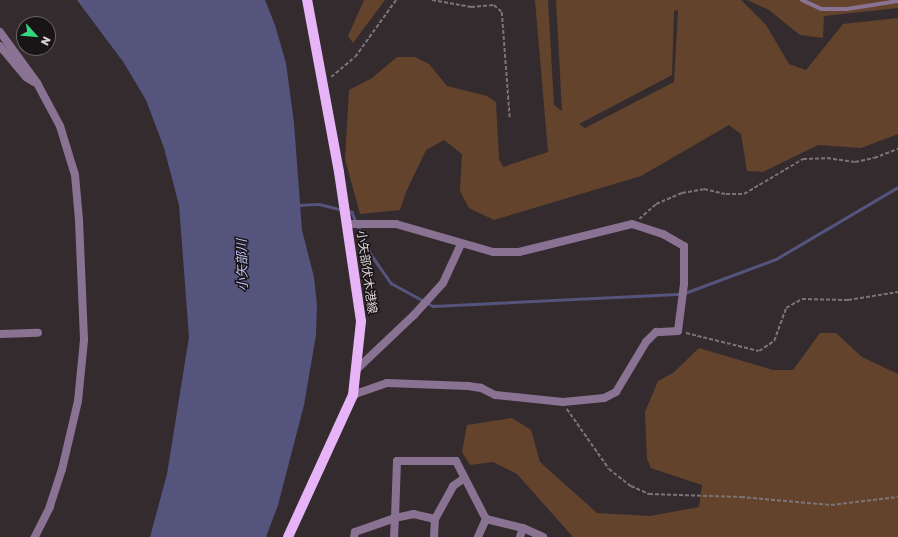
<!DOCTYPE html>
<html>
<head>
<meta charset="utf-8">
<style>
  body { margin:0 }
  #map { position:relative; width:898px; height:537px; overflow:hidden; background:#342b2f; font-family:"Golos Text","Noto Sans JP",sans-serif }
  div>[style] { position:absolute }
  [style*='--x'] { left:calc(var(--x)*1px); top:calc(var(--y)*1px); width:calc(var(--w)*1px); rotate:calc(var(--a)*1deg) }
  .green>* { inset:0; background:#63432c }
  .water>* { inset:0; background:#55547d }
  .stream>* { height:2.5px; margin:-1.25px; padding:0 1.25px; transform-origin:1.25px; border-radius:1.25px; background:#55547d }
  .path>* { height:1.5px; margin-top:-0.75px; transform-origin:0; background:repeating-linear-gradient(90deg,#7b7376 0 4px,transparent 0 6px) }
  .service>* { height:4px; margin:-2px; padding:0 2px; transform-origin:2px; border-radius:2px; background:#8a7293 }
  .minor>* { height:8px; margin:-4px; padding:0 4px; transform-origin:4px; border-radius:4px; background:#8a7293 }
  .primary>* { height:10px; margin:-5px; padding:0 5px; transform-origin:5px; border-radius:5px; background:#e7b4f8 }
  span { translate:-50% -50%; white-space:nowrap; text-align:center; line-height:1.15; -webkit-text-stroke:3px #191517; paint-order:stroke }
  .street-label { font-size:12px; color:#dbd5d7 }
  .water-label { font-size:13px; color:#c1c1f9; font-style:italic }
  .north { position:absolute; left:16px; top:16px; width:40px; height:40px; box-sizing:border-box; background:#191517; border:1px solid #676264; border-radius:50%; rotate:117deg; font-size:11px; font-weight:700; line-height:16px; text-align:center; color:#dbd5d7 }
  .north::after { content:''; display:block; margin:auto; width:14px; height:18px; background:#34d881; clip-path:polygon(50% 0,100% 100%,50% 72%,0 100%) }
</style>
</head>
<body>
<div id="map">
  <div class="green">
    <i style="clip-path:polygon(364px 0,385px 0,353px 43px,348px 36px)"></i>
    <i style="clip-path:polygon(evenodd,535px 0,548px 0,554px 105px,562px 111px,556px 0,741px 0,766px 25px,789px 64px,806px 70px,843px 24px,898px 18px,898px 134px,861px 148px,818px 145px,763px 172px,747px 171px,741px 134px,729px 125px,641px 176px,494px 220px,469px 208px,460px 191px,462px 154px,444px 140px,426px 150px,406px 192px,400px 210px,360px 214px,345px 159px,349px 90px,372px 78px,397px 57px,415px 57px,429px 64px,447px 86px,487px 96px,496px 102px,499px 159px,503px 167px,548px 152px,535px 0,678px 10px,674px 82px,585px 128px,579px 124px,672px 75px,674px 11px,678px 10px)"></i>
    <i style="clip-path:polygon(747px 0,898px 0,898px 8px,824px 16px,823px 38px,800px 35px,769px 10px)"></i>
    <i style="clip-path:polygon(820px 333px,836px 333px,862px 357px,898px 374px,898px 537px,573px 537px,517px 474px,493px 462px,470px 465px,462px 452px,467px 425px,512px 418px,531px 430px,540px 462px,597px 513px,650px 516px,699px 507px,702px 485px,651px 468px,647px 459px,645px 412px,658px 381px,673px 373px,699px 348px,773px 370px,793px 370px)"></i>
  </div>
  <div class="water">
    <i style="clip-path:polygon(77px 0,265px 0,275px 25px,286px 63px,294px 123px,302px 230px,314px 277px,317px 305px,316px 335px,304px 405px,278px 505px,266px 537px,150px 537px,167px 474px,189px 337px,179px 205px,164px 148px,146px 100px,124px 63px)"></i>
  </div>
  <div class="stream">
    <i style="--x:298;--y:205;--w:21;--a:-3"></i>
    <i style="--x:319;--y:204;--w:25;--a:14"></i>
    <i style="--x:347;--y:211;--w:5;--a:11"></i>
    <i style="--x:352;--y:212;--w:11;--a:68"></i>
    <i style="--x:358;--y:226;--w:30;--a:66"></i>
    <i style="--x:370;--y:253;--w:37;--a:55"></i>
    <i style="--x:391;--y:283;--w:48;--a:28.7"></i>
    <i style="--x:433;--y:306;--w:249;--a:-2.8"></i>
    <i style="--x:682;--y:294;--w:100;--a:-20.4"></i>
    <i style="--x:776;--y:259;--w:142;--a:-30.5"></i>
  </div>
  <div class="path">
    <i style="--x:432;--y:0;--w:40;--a:10"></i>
    <i style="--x:471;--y:7;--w:23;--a:-5"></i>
    <i style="--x:494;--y:5;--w:11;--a:41"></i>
    <i style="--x:502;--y:12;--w:106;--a:85.7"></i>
    <i style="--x:331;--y:77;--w:31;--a:-40"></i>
    <i style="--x:355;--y:57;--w:70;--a:-54.3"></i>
    <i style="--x:639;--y:219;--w:23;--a:-41"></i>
    <i style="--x:656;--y:204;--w:28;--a:-23"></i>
    <i style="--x:682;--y:193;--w:22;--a:-10"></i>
    <i style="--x:704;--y:189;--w:23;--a:13"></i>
    <i style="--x:726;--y:194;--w:18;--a:0"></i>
    <i style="--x:744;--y:194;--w:69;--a:-30.7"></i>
    <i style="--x:803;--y:159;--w:24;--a:-2"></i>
    <i style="--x:827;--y:158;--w:28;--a:8"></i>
    <i style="--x:855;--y:162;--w:19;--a:-12"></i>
    <i style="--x:874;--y:158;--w:26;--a:-21"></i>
    <i style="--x:686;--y:333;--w:75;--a:13.9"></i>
    <i style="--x:759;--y:351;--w:18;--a:-34"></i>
    <i style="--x:774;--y:341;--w:35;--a:-70"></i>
    <i style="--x:786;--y:308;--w:18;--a:-29"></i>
    <i style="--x:802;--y:299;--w:46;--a:1.2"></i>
    <i style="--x:848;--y:300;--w:51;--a:-9.1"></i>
    <i style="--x:567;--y:409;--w:73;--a:55"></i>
    <i style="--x:609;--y:469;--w:28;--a:38"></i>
    <i style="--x:631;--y:486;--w:20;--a:24"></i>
    <i style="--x:649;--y:494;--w:92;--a:1.9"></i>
    <i style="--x:741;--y:497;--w:90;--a:5.1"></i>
    <i style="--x:831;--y:505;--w:67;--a:-6.8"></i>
  </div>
  <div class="service">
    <i style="--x:802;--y:0;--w:21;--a:25"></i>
    <i style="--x:821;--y:9;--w:26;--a:0"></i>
    <i style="--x:847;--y:9;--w:52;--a:-8.9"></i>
  </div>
  <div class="minor">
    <i style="--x:0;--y:32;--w:63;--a:54"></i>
    <i style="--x:37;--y:83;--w:49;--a:61.9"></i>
    <i style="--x:60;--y:126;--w:51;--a:73"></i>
    <i style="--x:75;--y:175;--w:45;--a:84.9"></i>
    <i style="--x:79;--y:220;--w:120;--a:87.6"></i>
    <i style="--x:84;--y:340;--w:61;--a:95.6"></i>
    <i style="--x:78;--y:401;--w:70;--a:103.2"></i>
    <i style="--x:62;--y:469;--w:40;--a:108"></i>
    <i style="--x:50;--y:507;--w:34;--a:117"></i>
    <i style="--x:0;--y:46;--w:40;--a:50"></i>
    <i style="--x:26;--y:77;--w:9;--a:32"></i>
    <i style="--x:347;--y:224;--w:49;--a:0"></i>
    <i style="--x:396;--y:224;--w:101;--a:16.1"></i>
    <i style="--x:493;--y:252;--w:26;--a:0"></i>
    <i style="--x:519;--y:252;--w:116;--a:-13.9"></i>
    <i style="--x:632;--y:224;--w:33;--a:18"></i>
    <i style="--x:663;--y:234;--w:24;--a:30"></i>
    <i style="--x:684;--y:246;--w:38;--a:90"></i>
    <i style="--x:684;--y:284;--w:47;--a:97.3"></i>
    <i style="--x:678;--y:331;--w:22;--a:177"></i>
    <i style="--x:656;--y:332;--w:14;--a:135"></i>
    <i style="--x:646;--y:342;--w:58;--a:121"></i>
    <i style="--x:616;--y:392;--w:13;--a:153"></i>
    <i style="--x:604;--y:398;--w:41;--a:174.4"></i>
    <i style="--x:563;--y:402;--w:68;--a:-174.1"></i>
    <i style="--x:495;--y:395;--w:16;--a:-153"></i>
    <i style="--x:481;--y:388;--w:13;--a:-171"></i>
    <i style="--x:468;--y:386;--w:81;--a:-177.9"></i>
    <i style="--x:387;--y:383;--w:36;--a:161"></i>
    <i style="--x:0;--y:334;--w:38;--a:-2"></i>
    <i style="--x:357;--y:369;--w:79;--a:-43.5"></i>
    <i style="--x:414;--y:315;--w:43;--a:-47.8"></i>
    <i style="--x:443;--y:283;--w:43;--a:-65.2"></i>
    <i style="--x:435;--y:519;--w:22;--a:-167"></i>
    <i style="--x:414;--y:514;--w:19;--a:168"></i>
    <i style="--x:395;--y:518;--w:57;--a:-88"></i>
    <i style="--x:397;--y:461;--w:59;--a:0"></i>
    <i style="--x:456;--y:461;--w:65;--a:62.7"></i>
    <i style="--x:486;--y:519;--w:38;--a:14"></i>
    <i style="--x:523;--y:528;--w:22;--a:24"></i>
    <i style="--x:354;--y:537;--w:5;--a:-79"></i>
    <i style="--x:355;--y:532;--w:42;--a:-19.3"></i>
    <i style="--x:395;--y:518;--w:19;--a:93"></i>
    <i style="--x:434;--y:537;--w:18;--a:-87"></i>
    <i style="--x:435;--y:519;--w:38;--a:-61"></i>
    <i style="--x:453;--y:486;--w:14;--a:-34"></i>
    <i style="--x:478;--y:537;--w:20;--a:-66"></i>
    <i style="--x:520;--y:537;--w:9;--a:-72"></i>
  </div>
  <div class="primary">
    <i style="--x:288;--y:537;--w:156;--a:-65.4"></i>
    <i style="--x:353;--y:395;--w:74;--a:-83.8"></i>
    <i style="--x:361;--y:321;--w:151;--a:-98.4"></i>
    <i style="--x:339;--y:172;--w:175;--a:-100.5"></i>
  </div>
  <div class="street-label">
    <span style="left:367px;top:272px;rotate:82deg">小矢部伏木港線</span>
  </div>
  <div class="water-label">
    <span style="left:242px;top:265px;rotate:-91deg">小矢部川</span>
  </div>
  <div class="north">N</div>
</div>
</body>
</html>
